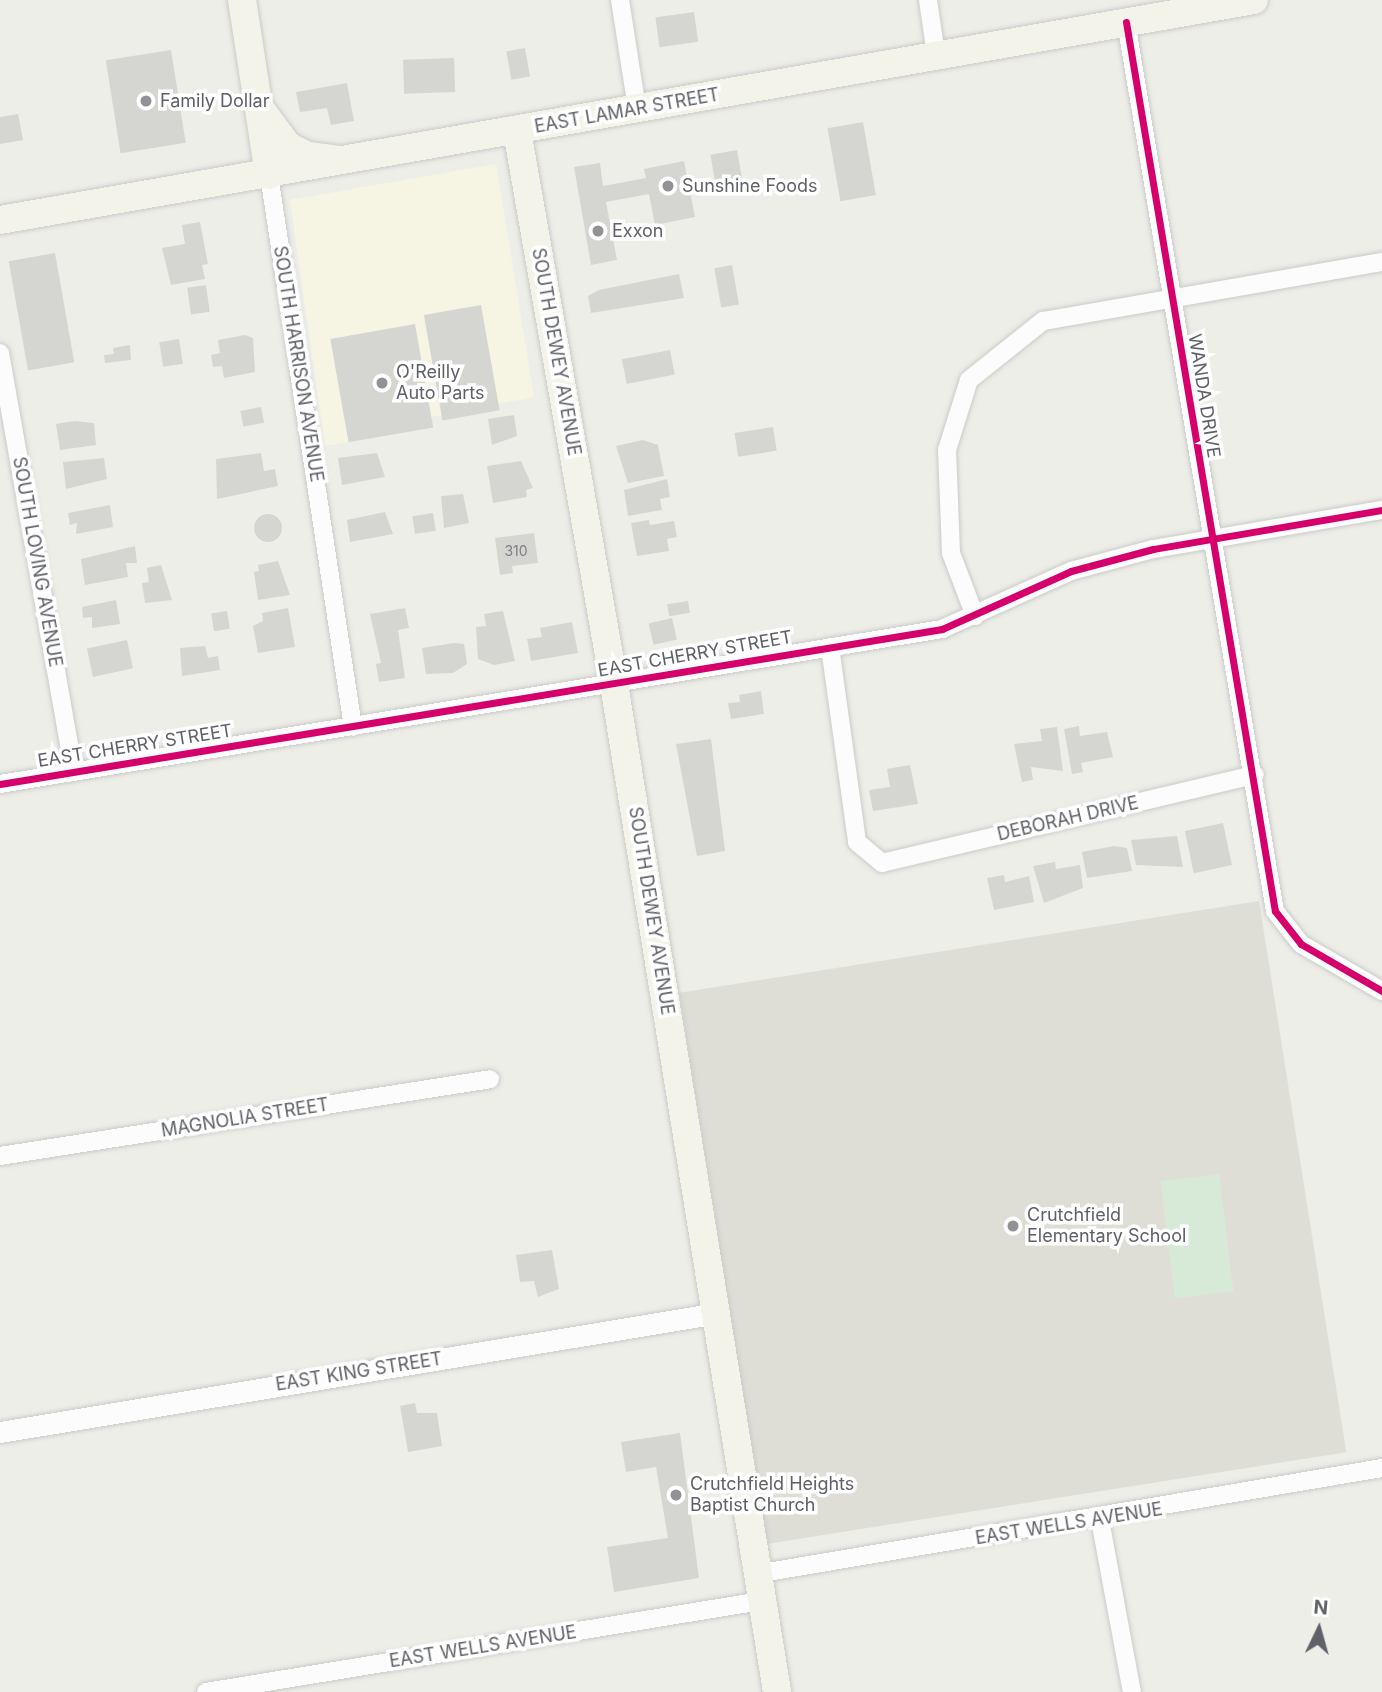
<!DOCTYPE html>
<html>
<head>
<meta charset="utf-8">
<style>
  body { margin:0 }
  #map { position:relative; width:1382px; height:1692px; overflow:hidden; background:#eeeee9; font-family:Inter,sans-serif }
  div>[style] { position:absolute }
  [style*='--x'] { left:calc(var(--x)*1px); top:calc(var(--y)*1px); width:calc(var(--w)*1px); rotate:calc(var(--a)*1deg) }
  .commercial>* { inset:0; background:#f6f5e4 }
  .education>* { inset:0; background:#deded7; transform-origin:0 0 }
  .green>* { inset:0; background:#d7ead8; transform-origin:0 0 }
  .building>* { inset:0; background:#d5d5d2; transform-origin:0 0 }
  .round { border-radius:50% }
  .roads { filter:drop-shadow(0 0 2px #cacbc9) drop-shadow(0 0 2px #cacbc9) }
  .minor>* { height:18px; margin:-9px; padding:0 9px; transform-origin:9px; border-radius:9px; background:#fcfcfc }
  .tertiary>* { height:21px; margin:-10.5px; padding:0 10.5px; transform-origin:10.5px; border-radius:10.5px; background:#fcfcfc }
  .primary>* { height:28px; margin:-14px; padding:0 14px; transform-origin:14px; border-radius:14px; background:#f3f3e9 }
  .cycleway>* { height:7px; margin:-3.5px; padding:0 3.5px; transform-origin:3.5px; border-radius:3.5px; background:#d6006c }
  .dots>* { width:19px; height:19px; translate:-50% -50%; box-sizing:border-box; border:4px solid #fff; border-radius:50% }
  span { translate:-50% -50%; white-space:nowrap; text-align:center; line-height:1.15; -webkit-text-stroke:7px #fff; paint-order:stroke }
  .number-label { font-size:14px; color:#7d7f83 }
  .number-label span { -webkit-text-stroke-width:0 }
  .poi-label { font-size:18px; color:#5e6167 }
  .left { translate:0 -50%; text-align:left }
  .street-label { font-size:18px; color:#5e6167 }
  .north { position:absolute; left:1284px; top:1594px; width:70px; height:70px; -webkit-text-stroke:5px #fff; paint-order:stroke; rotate:5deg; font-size:19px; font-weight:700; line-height:28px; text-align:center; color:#5e6167 }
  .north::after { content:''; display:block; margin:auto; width:24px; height:32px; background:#5e6167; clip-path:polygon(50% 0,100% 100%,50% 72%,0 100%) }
</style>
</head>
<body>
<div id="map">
  <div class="commercial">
    <i style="clip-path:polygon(496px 164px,534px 397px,431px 417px,432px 427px,325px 446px,290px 200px)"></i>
  </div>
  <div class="education">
    <i style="left:1259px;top:901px;width:558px;height:587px;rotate:81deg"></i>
  </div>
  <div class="green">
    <i style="left:1219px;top:1174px;width:118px;height:59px;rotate:83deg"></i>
  </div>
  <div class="building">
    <i style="left:694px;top:12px;width:30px;height:39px;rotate:82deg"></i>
    <i style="left:525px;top:48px;width:29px;height:19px;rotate:80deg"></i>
    <i style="left:171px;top:50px;width:94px;height:66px;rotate:81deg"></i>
    <i style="left:454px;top:58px;width:34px;height:51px;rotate:88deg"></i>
    <i style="clip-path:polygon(347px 83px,354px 121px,331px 125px,327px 108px,300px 112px,296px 92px)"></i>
    <i style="clip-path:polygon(18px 114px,23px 140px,0 144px,0 117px)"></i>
    <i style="left:863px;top:122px;width:74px;height:36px;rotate:80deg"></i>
    <i style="left:737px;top:150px;width:41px;height:27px;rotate:80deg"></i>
    <i style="clip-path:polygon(684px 161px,695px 217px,655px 225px,649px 194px,606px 202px,617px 260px,591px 265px,574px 167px,600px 163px,603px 186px,646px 178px,644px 169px)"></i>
    <i style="clip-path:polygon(200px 222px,208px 264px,202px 265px,205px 279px,171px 285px,162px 248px,185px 244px,182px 225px)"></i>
    <i style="left:55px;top:253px;width:111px;height:47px;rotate:80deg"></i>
    <i style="left:732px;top:265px;width:40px;height:18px;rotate:80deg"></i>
    <i style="clip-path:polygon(679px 274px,684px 298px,591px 313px,588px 296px,599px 290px)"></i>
    <i style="left:206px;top:285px;width:27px;height:19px;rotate:82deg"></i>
    <i style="left:481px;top:305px;width:107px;height:58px;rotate:80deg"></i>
    <i style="left:415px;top:324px;width:105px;height:86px;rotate:80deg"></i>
    <i style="clip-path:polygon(245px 335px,253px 338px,255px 372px,224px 378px,222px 366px,213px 367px,211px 355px,220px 353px,218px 340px)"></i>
    <i style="left:179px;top:339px;width:25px;height:20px;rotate:81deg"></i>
    <i style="clip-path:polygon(130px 345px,131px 360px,105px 363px,104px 355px,114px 354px,113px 348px)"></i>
    <i style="left:670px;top:350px;width:25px;height:49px;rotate:79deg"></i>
    <i style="left:261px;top:407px;width:16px;height:21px;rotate:79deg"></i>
    <i style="clip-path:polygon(514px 415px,517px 436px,492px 445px,488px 419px)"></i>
    <i style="clip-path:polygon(75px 421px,94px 423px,96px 445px,60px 450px,56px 424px)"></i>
    <i style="left:773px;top:427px;width:24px;height:39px;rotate:81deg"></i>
    <i style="clip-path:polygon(643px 440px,658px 445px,664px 476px,628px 483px,616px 446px)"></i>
    <i style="clip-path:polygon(261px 453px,264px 471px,275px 469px,278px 486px,217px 499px,216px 459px)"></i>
    <i style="clip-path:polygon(377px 453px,385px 477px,342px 485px,338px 458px)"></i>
    <i style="clip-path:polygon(104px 458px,107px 479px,66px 489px,63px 462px)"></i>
    <i style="clip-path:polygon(521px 461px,533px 488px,526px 490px,527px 497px,493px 503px,487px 466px)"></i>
    <i style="clip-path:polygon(667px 479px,670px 497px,660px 499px,662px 510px,628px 516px,624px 490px)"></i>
    <i style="clip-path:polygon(463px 494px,469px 523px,444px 528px,441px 496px)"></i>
    <i style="clip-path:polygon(110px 505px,113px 527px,76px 534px,77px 523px,70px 525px,68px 513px)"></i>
    <i style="clip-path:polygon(385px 512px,393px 534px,350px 542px,347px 520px)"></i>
    <i style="left:433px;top:513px;width:18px;height:21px;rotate:81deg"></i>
    <i class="round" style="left:254px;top:514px;width:28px;height:28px"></i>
    <i style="clip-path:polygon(649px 520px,650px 525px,674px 521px,677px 537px,667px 539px,669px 551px,637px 556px,631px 523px)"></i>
    <i style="clip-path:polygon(534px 533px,538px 563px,512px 566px,513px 573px,500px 575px,495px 538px)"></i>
    <i style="clip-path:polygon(135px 546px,137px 563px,126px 563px,128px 577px,85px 585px,81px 559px)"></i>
    <i style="clip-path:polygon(278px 561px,290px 595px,258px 600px,254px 572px,259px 571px,258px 565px)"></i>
    <i style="clip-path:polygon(161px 565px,172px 600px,145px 603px,142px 583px,149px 582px,147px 568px)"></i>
    <i style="clip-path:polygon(116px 600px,120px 624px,92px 628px,92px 617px,83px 618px,82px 607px)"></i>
    <i style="left:688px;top:601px;width:12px;height:21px;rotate:81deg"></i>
    <i style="clip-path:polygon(288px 608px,295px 647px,258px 653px,253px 626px,263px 621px,262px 613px)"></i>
    <i style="clip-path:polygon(405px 608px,409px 628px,398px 630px,405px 678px,379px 682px,376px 664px,381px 663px,370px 614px)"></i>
    <i style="left:227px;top:611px;width:18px;height:16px;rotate:81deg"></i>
    <i style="clip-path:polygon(503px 611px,515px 661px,494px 665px,478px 659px,476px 627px,486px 626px,484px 614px)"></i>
    <i style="left:672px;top:618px;width:22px;height:24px;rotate:77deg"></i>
    <i style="clip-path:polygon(572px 622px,578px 653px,531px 661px,527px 639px,542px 637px,540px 628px)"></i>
    <i style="left:127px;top:640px;width:29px;height:41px;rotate:78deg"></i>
    <i style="clip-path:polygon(454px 643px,464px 644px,467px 664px,453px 673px,426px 674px,422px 648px)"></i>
    <i style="clip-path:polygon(205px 646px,208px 658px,218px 656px,220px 670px,182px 676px,180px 648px)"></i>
    <i style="clip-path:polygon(761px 691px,764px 714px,731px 719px,728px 703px,740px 702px,739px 695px)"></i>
    <i style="clip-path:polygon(1079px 726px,1080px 736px,1107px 732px,1113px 757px,1081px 763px,1083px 772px,1072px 774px,1064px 729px)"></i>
    <i style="clip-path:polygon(1057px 727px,1063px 771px,1031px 767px,1033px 780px,1022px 782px,1014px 744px,1042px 741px,1040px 729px)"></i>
    <i style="clip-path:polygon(711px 739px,725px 851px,697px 856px,676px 744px)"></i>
    <i style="clip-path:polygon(910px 765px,918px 804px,873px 811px,869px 790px,890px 787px,887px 769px)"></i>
    <i style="left:1223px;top:823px;width:43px;height:39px;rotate:78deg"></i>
    <i style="clip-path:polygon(1177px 836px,1183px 867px,1136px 865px,1131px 840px)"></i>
    <i style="clip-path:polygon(1114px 846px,1127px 848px,1132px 871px,1087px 878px,1082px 852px)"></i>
    <i style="clip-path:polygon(1055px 862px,1056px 869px,1080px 865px,1083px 888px,1044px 903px,1033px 866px)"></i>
    <i style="clip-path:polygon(1004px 875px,1005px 882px,1029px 876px,1034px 902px,994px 910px,987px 878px)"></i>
    <i style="clip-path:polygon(552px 1250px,559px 1289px,538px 1297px,534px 1281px,520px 1282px,516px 1255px)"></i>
    <i style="clip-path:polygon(415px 1403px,417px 1413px,437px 1413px,442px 1446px,408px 1452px,400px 1406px)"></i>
    <i style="clip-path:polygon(680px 1433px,699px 1578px,614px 1592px,607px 1547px,668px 1538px,656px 1467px,626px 1472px,621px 1442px)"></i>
  </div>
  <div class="roads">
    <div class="minor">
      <i style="--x:620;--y:0;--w:110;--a:81.1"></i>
      <i style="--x:928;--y:0;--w:56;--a:81.7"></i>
      <i style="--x:1126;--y:22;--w:901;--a:80.49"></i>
      <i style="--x:1275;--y:911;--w:42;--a:51.8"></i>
      <i style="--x:1301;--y:944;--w:94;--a:30.1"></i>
      <i style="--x:269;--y:175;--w:558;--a:81.35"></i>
      <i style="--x:0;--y:353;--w:424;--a:80"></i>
      <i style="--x:975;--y:616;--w:67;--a:-110.9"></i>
      <i style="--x:951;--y:553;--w:103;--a:-92.2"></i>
      <i style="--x:947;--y:450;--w:73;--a:-72.6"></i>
      <i style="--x:969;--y:380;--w:95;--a:-38.6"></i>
      <i style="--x:1043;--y:321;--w:344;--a:-9.9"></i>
      <i style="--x:830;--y:647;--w:197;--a:82.1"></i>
      <i style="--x:857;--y:842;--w:33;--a:40"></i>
      <i style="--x:882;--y:863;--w:383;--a:-13.3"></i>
      <i style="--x:0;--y:784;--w:955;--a:-9.34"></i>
      <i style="--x:942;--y:629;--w:141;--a:-24.2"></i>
      <i style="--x:1071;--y:571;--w:85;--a:-15"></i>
      <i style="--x:1153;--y:549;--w:232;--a:-9.7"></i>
      <i style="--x:0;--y:1156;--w:496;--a:-8.9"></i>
      <i style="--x:1100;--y:1520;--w:175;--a:79.5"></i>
      <i style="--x:756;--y:1574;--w:635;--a:-9.61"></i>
      <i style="--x:206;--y:1692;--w:562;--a:-9.31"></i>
    </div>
    <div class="tertiary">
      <i style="--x:0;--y:1432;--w:728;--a:-9.41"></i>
    </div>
    <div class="primary">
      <i style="--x:242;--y:0;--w:177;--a:81.2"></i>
      <i style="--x:262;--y:111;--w:44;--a:53.4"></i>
      <i style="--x:288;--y:146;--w:22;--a:27"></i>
      <i style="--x:308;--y:156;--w:26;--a:7"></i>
      <i style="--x:517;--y:131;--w:561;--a:80.05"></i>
      <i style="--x:614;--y:684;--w:1021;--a:80.81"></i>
      <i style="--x:0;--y:220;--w:1273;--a:-9.95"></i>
    </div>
  </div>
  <div class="cycleway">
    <i style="--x:1126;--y:22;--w:901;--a:80.49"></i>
    <i style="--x:1275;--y:911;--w:42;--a:51.8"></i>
    <i style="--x:1301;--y:944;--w:94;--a:30.1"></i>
    <i style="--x:0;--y:784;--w:955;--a:-9.34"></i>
    <i style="--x:942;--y:629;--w:141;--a:-24.2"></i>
    <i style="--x:1071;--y:571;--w:85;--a:-15"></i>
    <i style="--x:1153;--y:549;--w:232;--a:-9.7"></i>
  </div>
  <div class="dots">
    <i style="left:146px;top:101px;background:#909294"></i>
    <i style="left:668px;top:186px;background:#909294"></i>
    <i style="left:598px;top:231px;background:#909294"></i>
    <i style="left:382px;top:383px;background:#909294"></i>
    <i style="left:1013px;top:1226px;background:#909294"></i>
    <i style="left:676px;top:1495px;background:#909294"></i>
  </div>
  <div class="number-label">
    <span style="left:516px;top:551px">310</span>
  </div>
  <div class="poi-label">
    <span class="left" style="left:160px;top:101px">Family Dollar</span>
    <span class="left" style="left:682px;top:186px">Sunshine Foods</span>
    <span class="left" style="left:612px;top:231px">Exxon</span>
    <span class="left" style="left:396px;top:383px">O'Reilly<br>Auto Parts</span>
    <span class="left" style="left:1027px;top:1226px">Crutchfield<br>Elementary School</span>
    <span class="left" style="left:690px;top:1495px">Crutchfield Heights<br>Baptist Church</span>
  </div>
  <div class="street-label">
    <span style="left:627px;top:111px;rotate:-10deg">EAST LAMAR STREET</span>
    <span style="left:556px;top:352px;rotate:80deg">SOUTH DEWEY AVENUE</span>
    <span style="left:298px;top:364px;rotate:81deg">SOUTH HARRISON AVENUE</span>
    <span style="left:1204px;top:396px;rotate:81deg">WANDA DRIVE</span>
    <span style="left:37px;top:562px;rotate:80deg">SOUTH LOVING AVENUE</span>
    <span style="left:695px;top:654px;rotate:-10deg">EAST CHERRY STREET</span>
    <span style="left:135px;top:746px;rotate:-9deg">EAST CHERRY STREET</span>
    <span style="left:1068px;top:819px;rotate:-13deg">DEBORAH DRIVE</span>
    <span style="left:651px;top:911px;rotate:81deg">SOUTH DEWEY AVENUE</span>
    <span style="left:245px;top:1118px;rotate:-9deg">MAGNOLIA STREET</span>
    <span style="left:359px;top:1372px;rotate:-9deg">EAST KING STREET</span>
    <span style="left:1069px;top:1524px;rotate:-9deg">EAST WELLS AVENUE</span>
    <span style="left:483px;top:1647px;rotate:-9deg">EAST WELLS AVENUE</span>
  </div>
  <div class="north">N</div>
</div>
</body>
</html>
